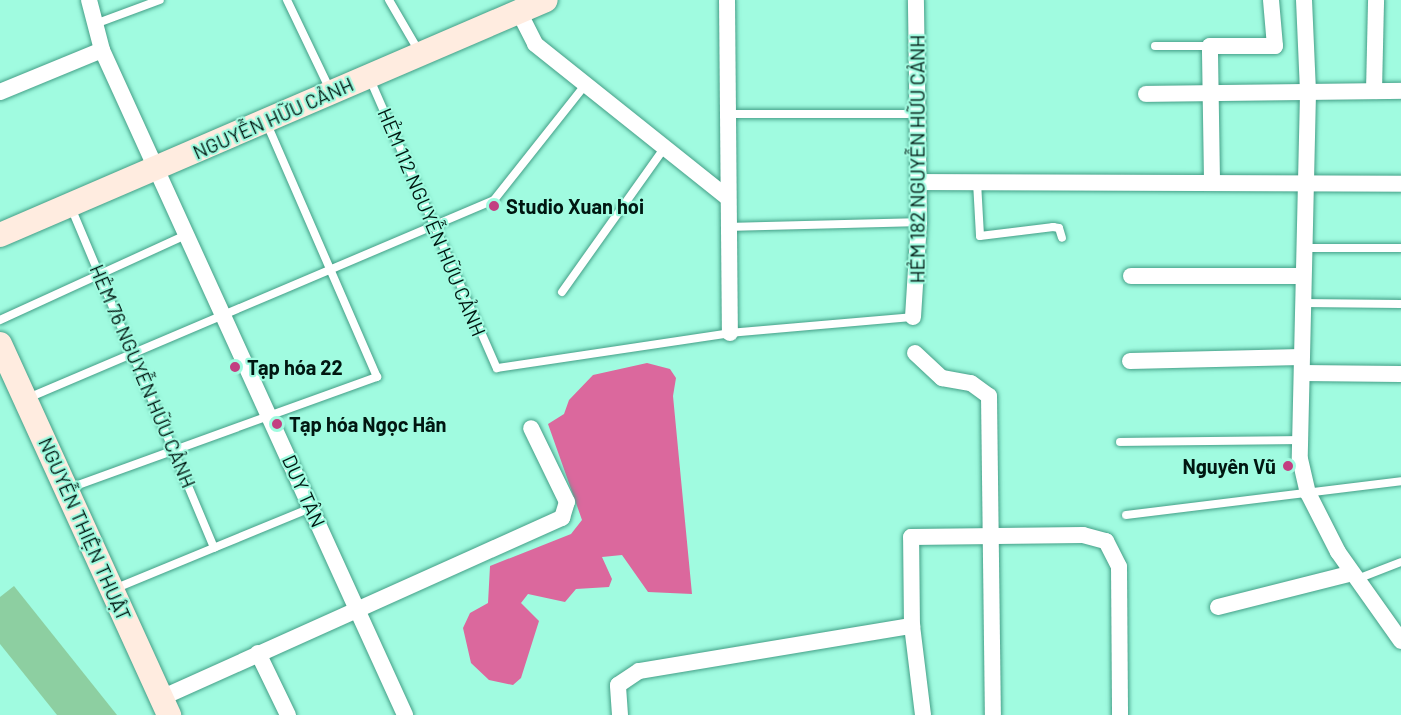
<!DOCTYPE html>
<html>
<head>
<meta charset="utf-8">
<style>
  body { margin:0 }
  #map { position:relative; width:1401px; height:715px; overflow:hidden; background:#a0fbe0; font-family:Barlow,sans-serif }
  div>[style] { position:absolute }
  [style*='--x'] { left:calc(var(--x)*1px); top:calc(var(--y)*1px); width:calc(var(--w)*1px); rotate:calc(var(--a)*1deg) }
  .water>* { inset:0; background:#db689d }
  .building>* { inset:0; background:#8dcfa1 }
  .roads { filter:drop-shadow(0 0 2px #449f87) drop-shadow(0 0 2px #449f87) }
  .lane>* { height:8px; margin:-4px; padding:0 4px; transform-origin:4px; border-radius:4px; background:#fff }
  .street>* { height:16px; margin:-8px; padding:0 8px; transform-origin:8px; border-radius:8px; background:#fff }
  .secondary>* { height:24px; margin:-12px; padding:0 12px; transform-origin:12px; border-radius:12px; background:#ffece0 }
  .dots>* { width:16px; height:16px; translate:-50% -50%; box-sizing:border-box; border:3px solid #a0fbe0; border-radius:50% }
  span { translate:-50% -50%; white-space:nowrap; text-align:center; line-height:1.15; -webkit-text-stroke:4.5px #a0fbe0; paint-order:stroke }
  .street-label { font-size:20px; color:#001711 }
  .poi-label { font-size:20px; color:#001711; font-weight:700 }
  .left { translate:0 -50%; text-align:left }
  .right { translate:-100% -50%; text-align:right }
</style>
</head>
<body>
<div id="map">
  <div class="water">
    <i style="clip-path:polygon(647px 363px,670px 369px,676px 378px,673px 396px,692px 594px,648px 592px,622px 555px,602px 557px,612px 579px,609px 587px,576px 589px,565px 602px,528px 594px,521px 603px,539px 621px,521px 678px,513px 685px,489px 680px,471px 663px,463px 628px,470px 613px,488px 603px,490px 566px,571px 534px,582px 520px,548px 424px,564px 414px,569px 400px,593px 375px)"></i>
  </div>
  <div class="building">
    <i style="clip-path:polygon(14px 586px,117px 715px,57px 715px,0 644px,0 597px)"></i>
  </div>
  <div class="roads">
    <div class="lane">
      <i style="--x:287;--y:0;--w:102;--a:64.4"></i>
      <i style="--x:389;--y:0;--w:61;--a:59.7"></i>
      <i style="--x:95;--y:24;--w:69;--a:-20.3"></i>
      <i style="--x:1155;--y:46;--w:55;--a:0"></i>
      <i style="--x:369;--y:77;--w:318;--a:66.3"></i>
      <i style="--x:497;--y:368;--w:236;--a:-8.5"></i>
      <i style="--x:730;--y:333;--w:184;--a:-5"></i>
      <i style="--x:726;--y:114;--w:192;--a:0"></i>
      <i style="--x:977;--y:182;--w:54;--a:86.8"></i>
      <i style="--x:980;--y:236;--w:74;--a:-7"></i>
      <i style="--x:1053;--y:227;--w:6;--a:9"></i>
      <i style="--x:1059;--y:228;--w:10;--a:73"></i>
      <i style="--x:70;--y:205;--w:372;--a:67.2"></i>
      <i style="--x:730;--y:227;--w:189;--a:-1.5"></i>
      <i style="--x:1303;--y:248;--w:98;--a:0"></i>
      <i style="--x:562;--y:292;--w:174;--a:-54.6"></i>
      <i style="--x:1302;--y:303;--w:99;--a:0.6"></i>
      <i style="--x:0;--y:320;--w:207;--a:-24.6"></i>
      <i style="--x:28;--y:398;--w:506;--a:-23.02"></i>
      <i style="--x:494;--y:200;--w:147;--a:-51.6"></i>
      <i style="--x:1120;--y:442;--w:180;--a:-0.6"></i>
      <i style="--x:67;--y:489;--w:330;--a:-19.9"></i>
      <i style="--x:377;--y:377;--w:276;--a:-113.5"></i>
      <i style="--x:1126;--y:515;--w:277;--a:-7"></i>
      <i style="--x:1357;--y:579;--w:47;--a:-21.1"></i>
      <i style="--x:114;--y:589;--w:213;--a:-22.4"></i>
    </div>
    <div class="street">
      <i style="--x:89;--y:0;--w:52;--a:75.4"></i>
      <i style="--x:102;--y:50;--w:731;--a:65.5"></i>
      <i style="--x:727;--y:0;--w:333;--a:89.5"></i>
      <i style="--x:1304;--y:0;--w:93;--a:87.5"></i>
      <i style="--x:1308;--y:93;--w:366;--a:91.3"></i>
      <i style="--x:1300;--y:459;--w:35;--a:77"></i>
      <i style="--x:1308;--y:493;--w:66;--a:63"></i>
      <i style="--x:1338;--y:552;--w:109;--a:54.7"></i>
      <i style="--x:519;--y:12;--w:36;--a:63"></i>
      <i style="--x:535;--y:44;--w:246;--a:38.6"></i>
      <i style="--x:1374;--y:91;--w:91;--a:-88.7"></i>
      <i style="--x:0;--y:92;--w:110;--a:-22.4"></i>
      <i style="--x:1146;--y:94;--w:255;--a:-0.7"></i>
      <i style="--x:1212;--y:180;--w:134;--a:-90.9"></i>
      <i style="--x:1210;--y:46;--w:65;--a:0"></i>
      <i style="--x:1275;--y:46;--w:46;--a:-95"></i>
      <i style="--x:919;--y:182;--w:482;--a:0.2"></i>
      <i style="--x:1131;--y:276;--w:171;--a:0"></i>
      <i style="--x:913;--y:317;--w:95;--a:-86.4"></i>
      <i style="--x:919;--y:222;--w:222;--a:-90.8"></i>
      <i style="--x:915;--y:353;--w:37;--a:43"></i>
      <i style="--x:942;--y:378;--w:29;--a:10"></i>
      <i style="--x:971;--y:383;--w:22;--a:36"></i>
      <i style="--x:989;--y:396;--w:319;--a:89.3"></i>
      <i style="--x:1130;--y:361;--w:171;--a:-1.3"></i>
      <i style="--x:1302;--y:373;--w:99;--a:0.6"></i>
      <i style="--x:1218;--y:607;--w:138;--a:-14.2"></i>
      <i style="--x:258;--y:653;--w:69;--a:64.2"></i>
      <i style="--x:161;--y:698;--w:440;--a:-24.2"></i>
      <i style="--x:562;--y:518;--w:17;--a:-73"></i>
      <i style="--x:567;--y:502;--w:82;--a:-115.9"></i>
      <i style="--x:620;--y:715;--w:30;--a:-94"></i>
      <i style="--x:618;--y:685;--w:25;--a:-34"></i>
      <i style="--x:639;--y:671;--w:277;--a:-9.4"></i>
      <i style="--x:923;--y:715;--w:90;--a:-97"></i>
      <i style="--x:912;--y:626;--w:89;--a:-90.6"></i>
      <i style="--x:911;--y:537;--w:172;--a:-0.7"></i>
      <i style="--x:1083;--y:535;--w:24;--a:15"></i>
      <i style="--x:1106;--y:541;--w:29;--a:63"></i>
      <i style="--x:1119;--y:567;--w:148;--a:89.6"></i>
    </div>
    <div class="secondary">
      <i style="--x:0;--y:235;--w:594;--a:-23.29"></i>
      <i style="--x:0;--y:344;--w:408;--a:65.5"></i>
    </div>
  </div>
  <div class="dots">
    <i style="left:494px;top:206px;background:#c33e81"></i>
    <i style="left:235px;top:367px;background:#c33e81"></i>
    <i style="left:277px;top:424px;background:#c33e81"></i>
    <i style="left:1288px;top:466px;background:#c33e81"></i>
  </div>
  <div class="street-label">
    <span style="left:273px;top:118px;rotate:-24deg">NGUYỄN HỮU CẢNH</span>
    <span style="left:917px;top:159px;rotate:-90deg">HẺM 182 NGUYỄN HỮU CẢNH</span>
    <span style="left:432px;top:222px;rotate:67deg">HẺM 112 NGUYỄN HỮU CẢNH</span>
    <span style="left:143px;top:376px;rotate:67deg">HẺM 76 NGUYỄN HỮU CẢNH</span>
    <span style="left:304px;top:491px;rotate:66deg">DUY TÂN</span>
    <span style="left:85px;top:529px;rotate:66deg">NGUYỄN THIỆN THUẬT</span>
  </div>
  <div class="poi-label">
    <span class="left" style="left:506px;top:206px">Studio Xuan hoi</span>
    <span class="left" style="left:247px;top:367px">Tạp hóa 22</span>
    <span class="left" style="left:289px;top:424px">Tạp hóa Ngọc Hân</span>
    <span class="right" style="left:1276px;top:466px">Nguyên Vũ</span>
  </div>
</div>
</body>
</html>
